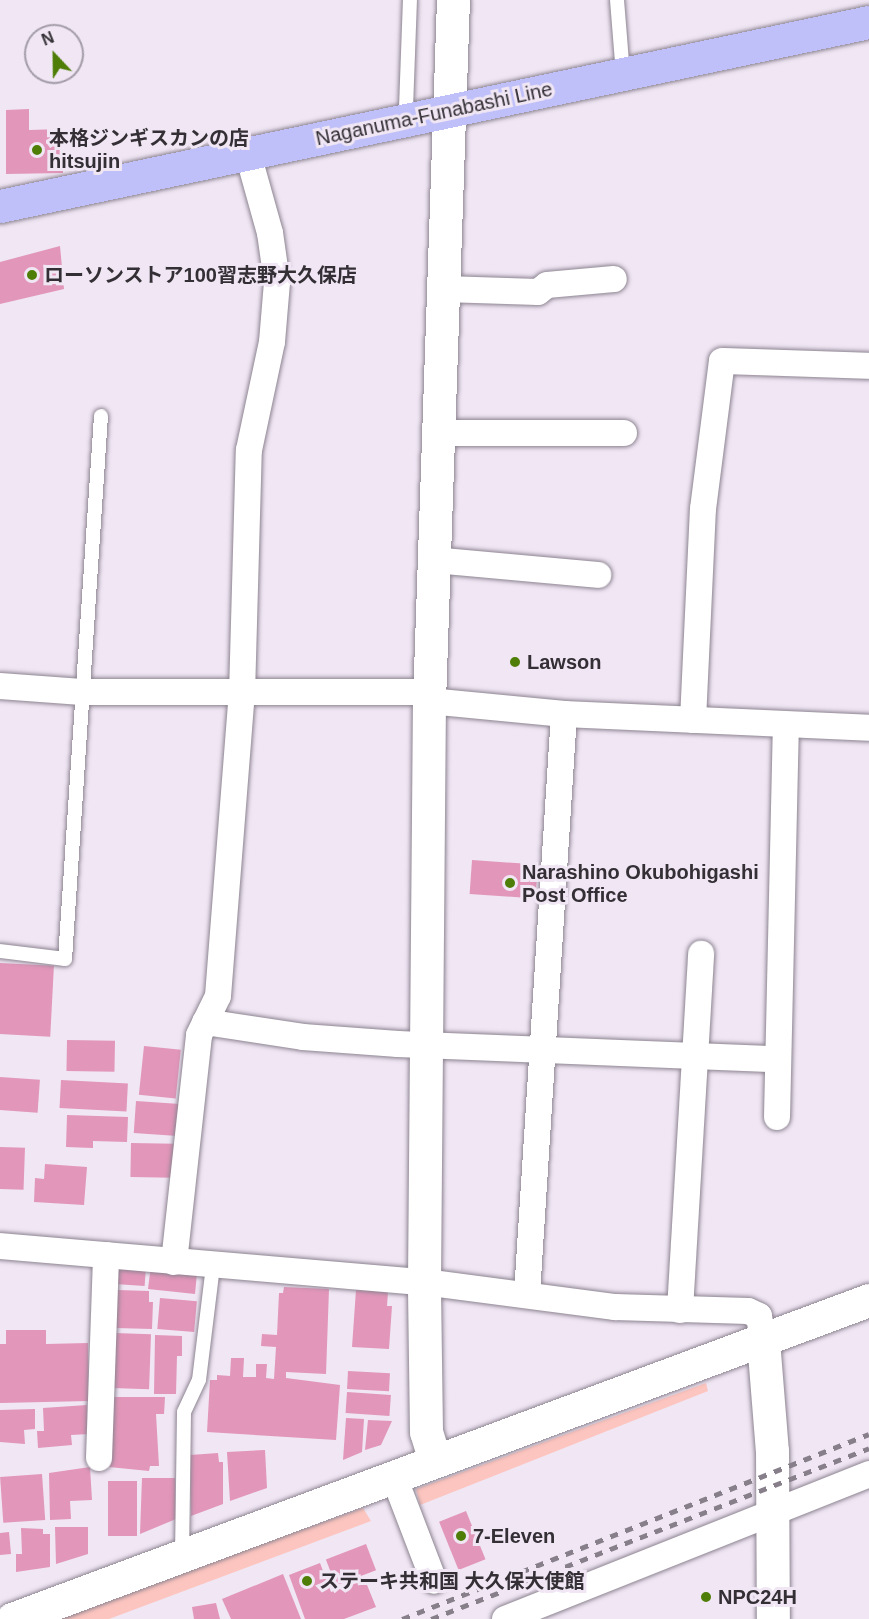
<!DOCTYPE html>
<html>
<head>
<meta charset="utf-8">
<style>
  body { margin:0 }
  #map { position:relative; width:869px; height:1619px; overflow:hidden; background:#f0e6f4; font-family:Helvetica,"Noto Sans JP",sans-serif }
  div>[style] { position:absolute }
  [style*='--x'] { left:calc(var(--x)*1px); top:calc(var(--y)*1px); width:calc(var(--w)*1px); rotate:calc(var(--a)*1deg) }
  .green>* { inset:0; background:#fdc5bf }
  .building>* { inset:0; background:#e296b9; transform-origin:0 0 }
  .roads { filter:drop-shadow(0 0 2px #8d8491) drop-shadow(0 0 2px #8d8491) }
  .service>* { height:14px; margin:-7px; padding:0 7px; transform-origin:7px; border-radius:7px; background:#fff }
  .minor>* { height:26px; margin:-13px; padding:0 13px; transform-origin:13px; border-radius:13px; background:#fff }
  .tertiary>* { height:33px; margin:-16.5px; padding:0 16.5px; transform-origin:16.5px; border-radius:16.5px; background:#fff }
  .primary>* { height:33px; margin:-16.5px; padding:0 16.5px; transform-origin:16.5px; border-radius:16.5px; background:#bfc0f9 }
  .rail>* { height:4.5px; margin-top:-2.25px; transform-origin:0; background:repeating-linear-gradient(90deg,#87808a 0 8px,transparent 0 16px) }
  .dots>* { width:16px; height:16px; translate:-50% -50%; box-sizing:border-box; border:3px solid #f0e6f4; border-radius:50% }
  span { translate:-50% -50%; white-space:nowrap; text-align:center; line-height:1.15; -webkit-text-stroke:6px #f0e6f4; paint-order:stroke }
  .street-label { font-size:20px; color:#332f35 }
  .poi-label { font-size:20px; color:#332f35; font-weight:700 }
  .left { translate:0 -50%; text-align:left }
  .north { position:absolute; left:24px; top:24px; width:60px; height:60px; box-sizing:border-box; background:#f0e6f4; border:2px solid #a49da8; border-radius:50%; rotate:338deg; font-size:16px; font-weight:700; line-height:24px; text-align:center; color:#332f35 }
  .north::after { content:''; display:block; margin:auto; width:21px; height:27px; background:#4f7e08; clip-path:polygon(50% 0,100% 100%,50% 72%,0 100%) }
</style>
</head>
<body>
<div id="map">
  <div class="green">
    <i style="clip-path:polygon(706px 1383px,708px 1391px,420px 1505px,416px 1489px)"></i>
    <i style="clip-path:polygon(363px 1508px,371px 1521px,109px 1619px,51px 1619px)"></i>
  </div>
  <div class="building">
    <i style="clip-path:polygon(29px 109px,29px 130px,62px 129px,63px 173px,6px 174px,6px 110px)"></i>
    <i style="clip-path:polygon(60px 246px,64px 289px,0 304px,0 262px)"></i>
    <i style="left:472px;top:860px;width:66px;height:34px;rotate:4deg"></i>
    <i style="left:0;top:963px;width:54px;height:71px;rotate:3deg"></i>
    <i style="left:67px;top:1040px;width:48px;height:31px;rotate:1deg"></i>
    <i style="left:144px;top:1046px;width:37px;height:49px;rotate:6deg"></i>
    <i style="left:0;top:1077px;width:40px;height:33px;rotate:4deg"></i>
    <i style="left:61px;top:1080px;width:67px;height:28px;rotate:3deg"></i>
    <i style="left:136px;top:1101px;width:44px;height:32px;rotate:4deg"></i>
    <i style="clip-path:polygon(67px 1115px,128px 1117px,127px 1142px,93px 1141px,93px 1148px,66px 1147px)"></i>
    <i style="left:131px;top:1143px;width:43px;height:34px;rotate:1deg"></i>
    <i style="left:0;top:1147px;width:25px;height:42px;rotate:2deg"></i>
    <i style="clip-path:polygon(45px 1164px,87px 1167px,84px 1205px,34px 1202px,35px 1178px,44px 1179px)"></i>
    <i style="left:116px;top:1265px;width:30px;height:19px;rotate:4deg"></i>
    <i style="clip-path:polygon(155px 1268px,197px 1273px,195px 1294px,148px 1289px,150px 1273px)"></i>
    <i style="clip-path:polygon(284px 1287px,329px 1289px,326px 1374px,286px 1372px,286px 1378px,340px 1385px,336px 1440px,207px 1432px,210px 1380px,217px 1380px,217px 1375px,230px 1376px,231px 1358px,244px 1358px,243px 1377px,256px 1377px,256px 1364px,267px 1364px,266px 1378px,274px 1379px,276px 1347px,261px 1346px,262px 1334px,277px 1335px,279px 1293px,283px 1293px)"></i>
    <i style="clip-path:polygon(117px 1290px,149px 1291px,149px 1302px,153px 1302px,152px 1329px,116px 1328px)"></i>
    <i style="clip-path:polygon(356px 1290px,388px 1292px,387px 1306px,392px 1306px,389px 1349px,352px 1347px)"></i>
    <i style="left:160px;top:1298px;width:37px;height:31px;rotate:5deg"></i>
    <i style="clip-path:polygon(6px 1330px,46px 1330px,46px 1344px,88px 1343px,89px 1401px,0 1403px,0 1344px,6px 1344px)"></i>
    <i style="left:114px;top:1333px;width:37px;height:55px;rotate:2deg"></i>
    <i style="clip-path:polygon(155px 1335px,182px 1336px,182px 1356px,177px 1356px,176px 1394px,154px 1394px)"></i>
    <i style="left:348px;top:1371px;width:42px;height:18px;rotate:3deg"></i>
    <i style="left:347px;top:1392px;width:44px;height:21px;rotate:4deg"></i>
    <i style="clip-path:polygon(111px 1397px,165px 1397px,164px 1414px,156px 1414px,159px 1466px,150px 1466px,149px 1471px,109px 1467px)"></i>
    <i style="clip-path:polygon(87px 1405px,89px 1434px,71px 1435px,72px 1445px,38px 1448px,37px 1431px,44px 1431px,43px 1408px)"></i>
    <i style="clip-path:polygon(35px 1409px,35px 1429px,24px 1430px,25px 1444px,0 1442px,0 1410px)"></i>
    <i style="clip-path:polygon(346px 1418px,364px 1419px,362px 1452px,343px 1460px)"></i>
    <i style="clip-path:polygon(368px 1420px,392px 1421px,381px 1445px,365px 1450px)"></i>
    <i style="clip-path:polygon(265px 1450px,267px 1488px,230px 1501px,227px 1452px)"></i>
    <i style="clip-path:polygon(218px 1453px,219px 1462px,223px 1462px,223px 1504px,191px 1516px,190px 1455px)"></i>
    <i style="clip-path:polygon(90px 1467px,92px 1500px,70px 1501px,71px 1519px,50px 1520px,49px 1473px)"></i>
    <i style="left:42px;top:1474px;width:46px;height:42px;rotate:86deg"></i>
    <i style="clip-path:polygon(142px 1478px,175px 1478px,176px 1519px,140px 1534px)"></i>
    <i style="left:108px;top:1481px;width:29px;height:55px"></i>
    <i style="left:466px;top:1511px;width:52px;height:29px;rotate:68deg"></i>
    <i style="clip-path:polygon(55px 1527px,88px 1527px,88px 1554px,56px 1564px)"></i>
    <i style="clip-path:polygon(21px 1528px,43px 1529px,43px 1534px,50px 1534px,50px 1567px,16px 1572px,16px 1554px,22px 1554px)"></i>
    <i style="clip-path:polygon(9px 1532px,11px 1554px,0 1555px,0 1533px)"></i>
    <i style="left:366px;top:1544px;width:28px;height:43px;rotate:69deg"></i>
    <i style="clip-path:polygon(320px 1563px,331px 1592px,365px 1580px,376px 1607px,344px 1619px,305px 1619px,289px 1575px)"></i>
    <i style="clip-path:polygon(283px 1574px,301px 1619px,231px 1619px,222px 1599px)"></i>
    <i style="clip-path:polygon(216px 1603px,220px 1619px,194px 1619px,192px 1607px)"></i>
  </div>
  <div class="roads">
    <div class="service">
      <i style="--x:617;--y:0;--w:74;--a:85.4"></i>
      <i style="--x:406;--y:108;--w:108;--a:-87.9"></i>
      <i style="--x:0;--y:951;--w:65;--a:7"></i>
      <i style="--x:65;--y:959;--w:544;--a:-86.21"></i>
      <i style="--x:182;--y:1556;--w:144;--a:-89.2"></i>
      <i style="--x:184;--y:1412;--w:35;--a:-65"></i>
      <i style="--x:199;--y:1380;--w:115;--a:-83"></i>
    </div>
    <div class="minor">
      <i style="--x:444;--y:289;--w:94;--a:1.8"></i>
      <i style="--x:538;--y:292;--w:11;--a:-38"></i>
      <i style="--x:547;--y:285;--w:67;--a:-5.1"></i>
      <i style="--x:439;--y:433;--w:185;--a:0"></i>
      <i style="--x:434;--y:560;--w:165;--a:5.2"></i>
      <i style="--x:0;--y:686;--w:82;--a:4.2"></i>
      <i style="--x:82;--y:692;--w:348;--a:0"></i>
      <i style="--x:429;--y:701;--w:136;--a:5.5"></i>
      <i style="--x:564;--y:714;--w:305;--a:2.6"></i>
      <i style="--x:693;--y:720;--w:211;--a:-87.3"></i>
      <i style="--x:703;--y:509;--w:149;--a:-82.7"></i>
      <i style="--x:722;--y:361;--w:147;--a:1.9"></i>
      <i style="--x:205;--y:1022;--w:99;--a:8.7"></i>
      <i style="--x:303;--y:1037;--w:95;--a:4.2"></i>
      <i style="--x:398;--y:1044;--w:377;--a:2.3"></i>
      <i style="--x:777;--y:1117;--w:392;--a:-88.7"></i>
      <i style="--x:0;--y:1246;--w:426;--a:4.9"></i>
      <i style="--x:424;--y:1282;--w:193;--a:7.5"></i>
      <i style="--x:615;--y:1307;--w:133;--a:1.7"></i>
      <i style="--x:748;--y:1311;--w:12;--a:24"></i>
      <i style="--x:759;--y:1316;--w:24;--a:81"></i>
      <i style="--x:174;--y:1262;--w:228;--a:-83.7"></i>
      <i style="--x:199;--y:1035;--w:43;--a:-64"></i>
      <i style="--x:218;--y:996;--w:303;--a:-85.5"></i>
      <i style="--x:242;--y:694;--w:244;--a:-88.4"></i>
      <i style="--x:249;--y:450;--w:110;--a:-78"></i>
      <i style="--x:272;--y:342;--w:60;--a:-85.2"></i>
      <i style="--x:277;--y:282;--w:49;--a:-98.1"></i>
      <i style="--x:270;--y:233;--w:82;--a:-105.6"></i>
      <i style="--x:527;--y:1294;--w:581;--a:-86.35"></i>
      <i style="--x:680;--y:1310;--w:357;--a:-86.6"></i>
      <i style="--x:99;--y:1458;--w:203;--a:-88"></i>
      <i style="--x:394;--y:1477;--w:111;--a:69"></i>
      <i style="--x:505;--y:1619;--w:392;--a:-21.7"></i>
    </div>
    <div class="tertiary">
      <i style="--x:763;--y:1340;--w:111;--a:85.4"></i>
      <i style="--x:772;--y:1451;--w:168;--a:89.7"></i>
      <i style="--x:435;--y:1461;--w:30;--a:-107"></i>
      <i style="--x:426;--y:1432;--w:150;--a:-90.8"></i>
      <i style="--x:424;--y:1282;--w:581;--a:-89.51"></i>
      <i style="--x:429;--y:701;--w:701;--a:-88.04"></i>
      <i style="--x:12;--y:1619;--w:914;--a:-20.42"></i>
    </div>
    <div class="primary">
      <i style="--x:0;--y:206;--w:888;--a:-11.96"></i>
    </div>
  </div>
  <div class="rail">
    <i style="--x:402;--y:1619;--w:502;--a:-21.61"></i>
    <i style="--x:431;--y:1619;--w:470;--a:-21.3"></i>
  </div>
  <div class="dots">
    <i style="left:37px;top:150px;background:#4f7e08"></i>
    <i style="left:32px;top:275px;background:#4f7e08"></i>
    <i style="left:515px;top:662px;background:#4f7e08"></i>
    <i style="left:510px;top:883px;background:#4f7e08"></i>
    <i style="left:461px;top:1536px;background:#4f7e08"></i>
    <i style="left:307px;top:1581px;background:#4f7e08"></i>
    <i style="left:706px;top:1597px;background:#4f7e08"></i>
  </div>
  <div class="street-label">
    <span style="left:434px;top:114px;rotate:-12deg">Naganuma-Funabashi Line</span>
  </div>
  <div class="poi-label">
    <span class="left" style="left:49px;top:150px">本格ジンギスカンの店<br>hitsujin</span>
    <span class="left" style="left:44px;top:275px">ローソンストア100習志野大久保店</span>
    <span class="left" style="left:527px;top:662px">Lawson</span>
    <span class="left" style="left:522px;top:884px">Narashino Okubohigashi<br>Post Office</span>
    <span class="left" style="left:473px;top:1536px">7-Eleven</span>
    <span class="left" style="left:319px;top:1581px">ステーキ共和国 大久保大使館</span>
    <span class="left" style="left:718px;top:1597px">NPC24H</span>
  </div>
  <div class="north">N</div>
</div>
</body>
</html>
